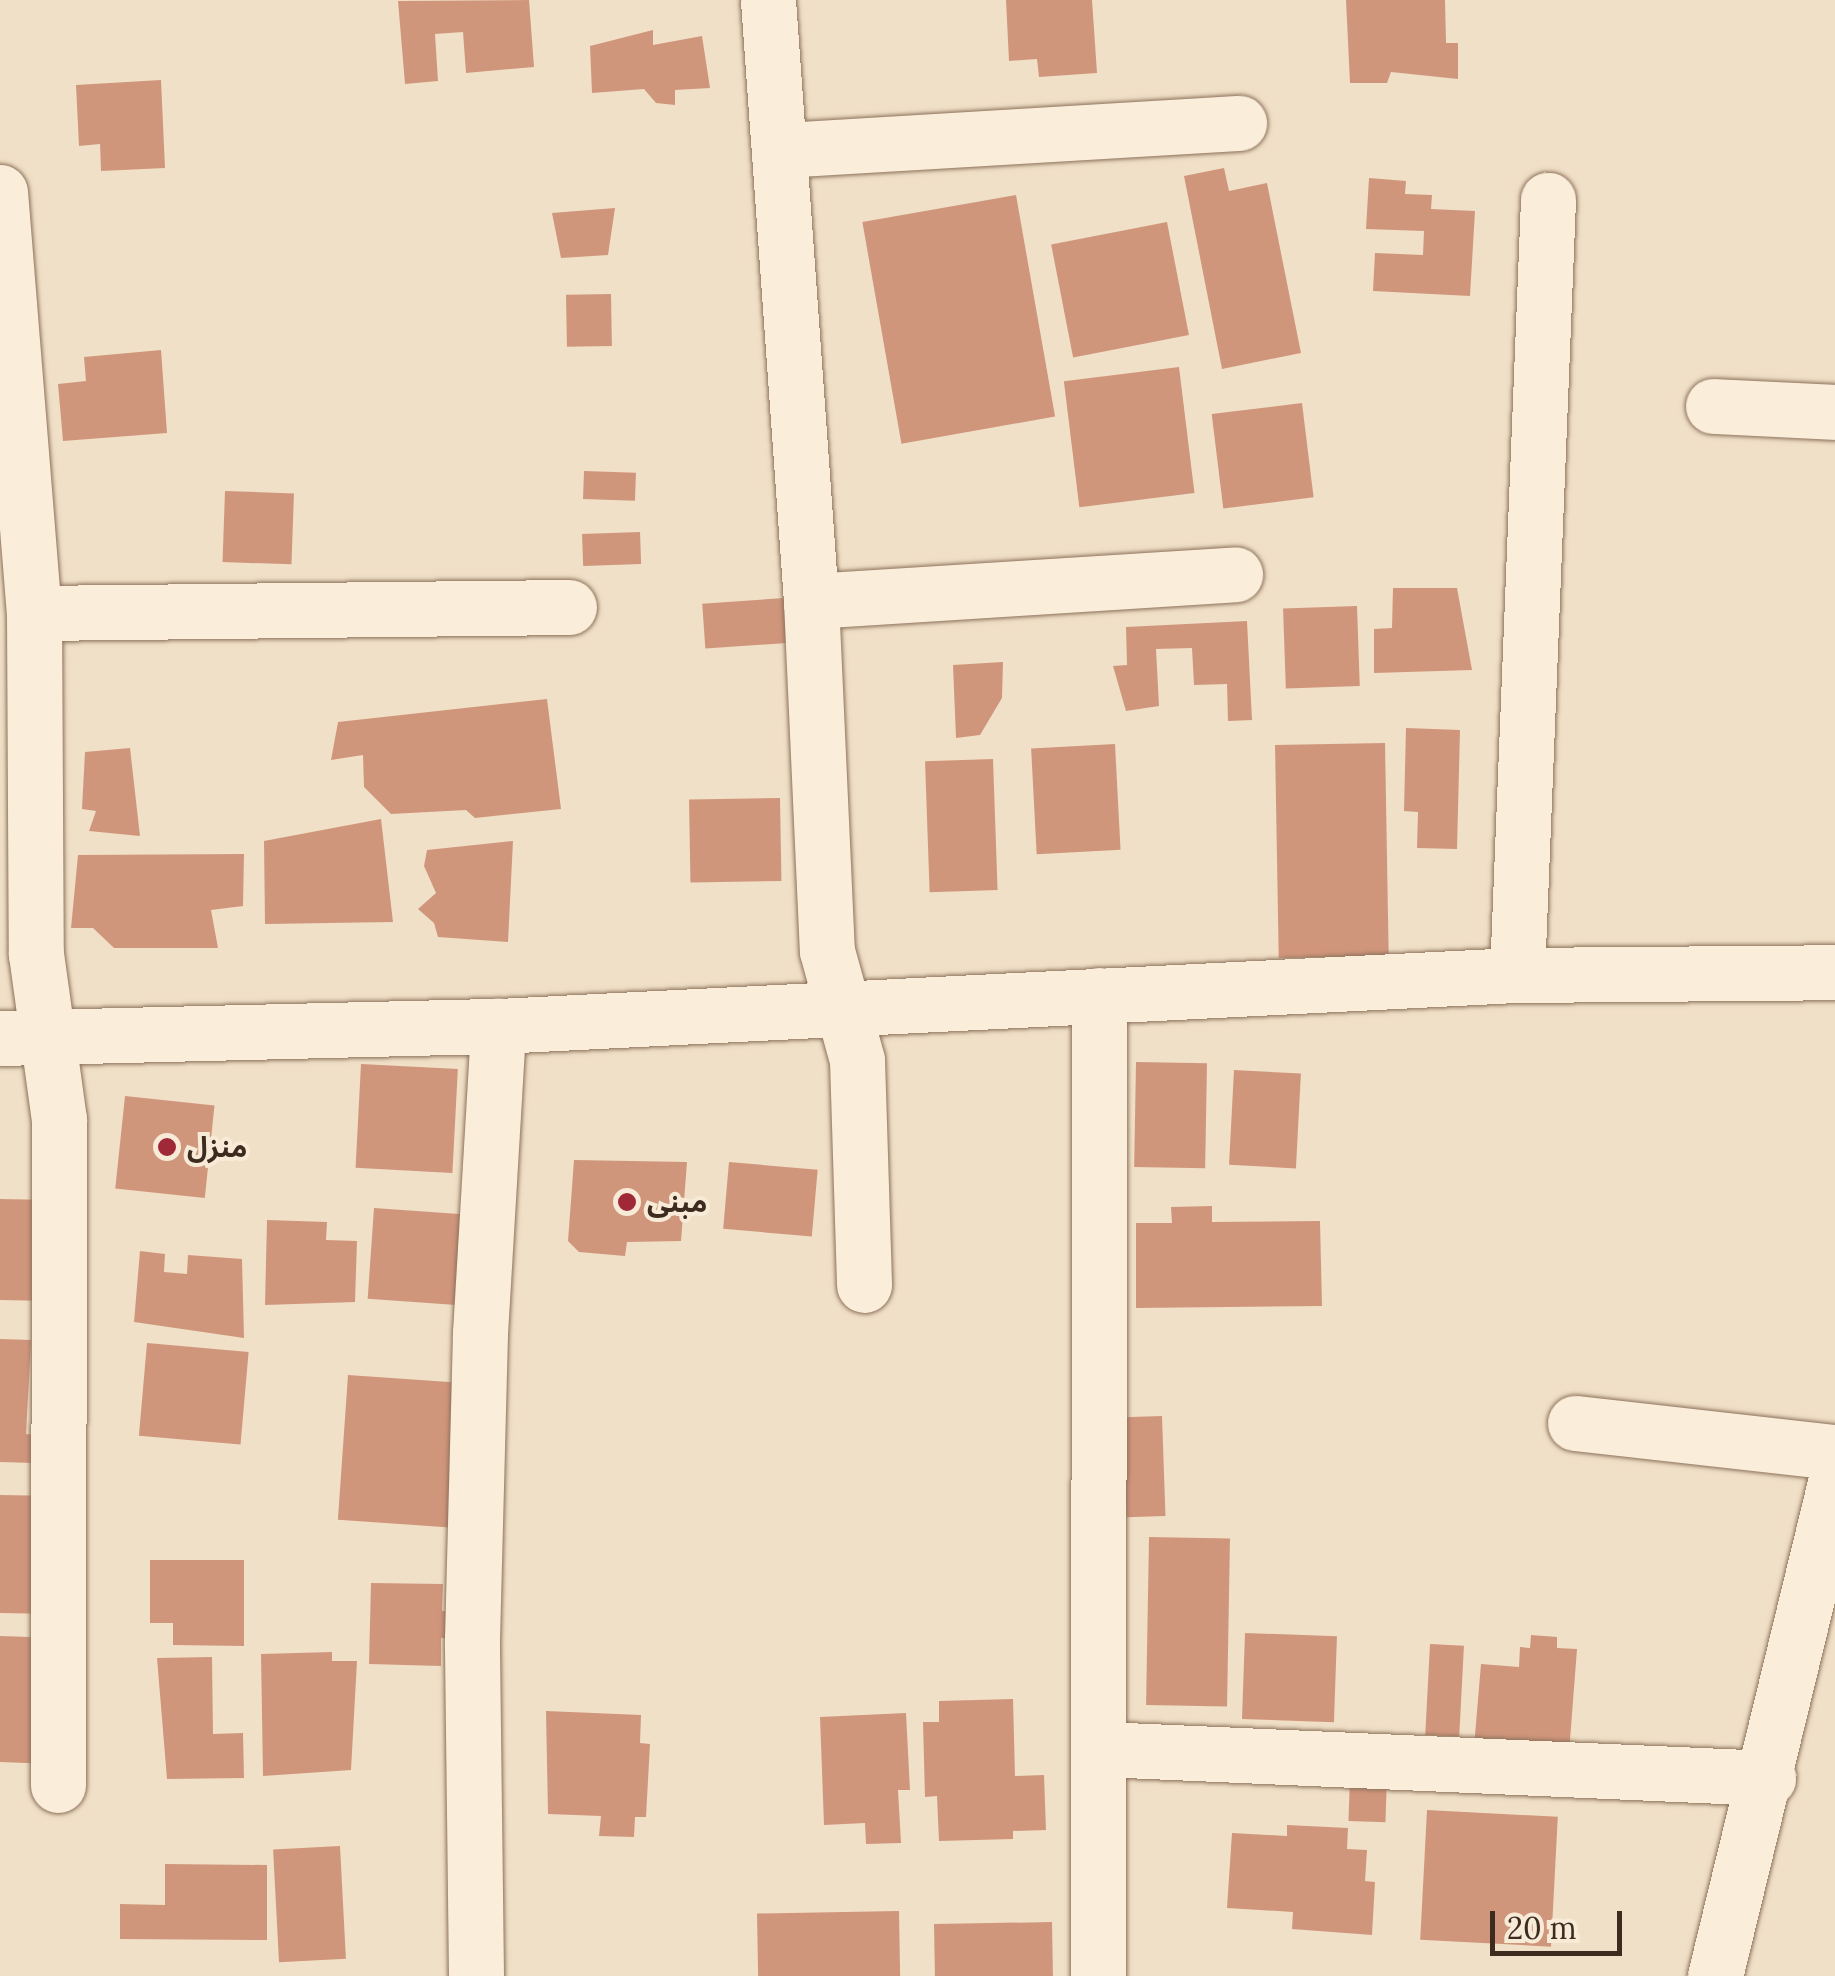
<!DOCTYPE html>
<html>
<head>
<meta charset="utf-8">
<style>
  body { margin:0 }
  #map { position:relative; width:1835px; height:1976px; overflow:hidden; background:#f0e0c7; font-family:Lora,"Noto Sans Arabic",serif }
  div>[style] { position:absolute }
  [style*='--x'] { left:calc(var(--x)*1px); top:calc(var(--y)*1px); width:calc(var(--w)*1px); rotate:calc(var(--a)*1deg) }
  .building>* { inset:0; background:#d0967c; transform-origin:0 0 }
  .roads { filter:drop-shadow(0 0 2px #8d715b) drop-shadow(0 0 2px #8d715b) }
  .minor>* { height:55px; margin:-27.5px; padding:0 27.5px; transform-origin:27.5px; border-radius:27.5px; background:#faeedb }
  .dots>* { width:28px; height:28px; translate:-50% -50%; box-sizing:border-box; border:5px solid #f7ebd7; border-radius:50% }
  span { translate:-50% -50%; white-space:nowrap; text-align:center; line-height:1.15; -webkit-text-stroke:8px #f7ebd7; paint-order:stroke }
  .poi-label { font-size:28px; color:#3d2b20; font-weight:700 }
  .left { translate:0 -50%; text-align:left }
  .scale { position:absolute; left:1490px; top:1911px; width:132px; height:45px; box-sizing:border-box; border:5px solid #3d2b20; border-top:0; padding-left:12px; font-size:30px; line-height:35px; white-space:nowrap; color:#3d2b20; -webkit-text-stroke:8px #f7ebd7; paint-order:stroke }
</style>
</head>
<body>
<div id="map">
  <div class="building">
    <i style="clip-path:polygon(529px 0,534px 67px,466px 73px,463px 32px,435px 34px,438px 81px,405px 84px,398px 1px)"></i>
    <i style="clip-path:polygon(1006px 0,1092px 0,1097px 73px,1039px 77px,1037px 59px,1009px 61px)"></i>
    <i style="clip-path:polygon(1346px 0,1445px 0,1446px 43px,1458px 43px,1458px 79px,1391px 72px,1387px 83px,1350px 83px)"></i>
    <i style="clip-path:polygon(653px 30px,653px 45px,702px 36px,710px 88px,675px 90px,675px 105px,656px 103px,644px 89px,592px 93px,590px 46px)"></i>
    <i style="clip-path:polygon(161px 80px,165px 168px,101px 171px,100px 144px,79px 146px,76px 85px)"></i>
    <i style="clip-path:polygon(1224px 168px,1229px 191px,1267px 183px,1301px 353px,1222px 369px,1184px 176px)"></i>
    <i style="clip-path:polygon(1369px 178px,1406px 181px,1405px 194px,1432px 195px,1431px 209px,1475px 211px,1470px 296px,1373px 291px,1375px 253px,1423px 255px,1424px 231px,1366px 229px)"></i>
    <i style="left:1016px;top:195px;width:225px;height:156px;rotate:80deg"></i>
    <i style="clip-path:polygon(615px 208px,608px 255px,561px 258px,552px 213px)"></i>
    <i style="left:1167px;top:222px;width:115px;height:118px;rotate:79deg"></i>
    <i style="left:611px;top:294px;width:52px;height:45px;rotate:89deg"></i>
    <i style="clip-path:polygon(161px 350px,167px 433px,63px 441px,58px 384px,86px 381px,84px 357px)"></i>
    <i style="left:1179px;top:367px;width:127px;height:116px;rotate:83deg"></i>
    <i style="left:1302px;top:403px;width:95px;height:91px;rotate:83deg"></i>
    <i style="left:584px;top:471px;width:52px;height:28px;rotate:2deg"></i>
    <i style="left:225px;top:491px;width:69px;height:71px;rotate:2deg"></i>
    <i style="left:640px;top:532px;width:32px;height:58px;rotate:88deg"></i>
    <i style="clip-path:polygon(1393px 588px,1457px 588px,1472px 670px,1374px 673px,1374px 629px,1392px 628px)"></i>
    <i style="left:784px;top:598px;width:45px;height:82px;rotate:86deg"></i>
    <i style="left:1357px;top:606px;width:80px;height:74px;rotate:88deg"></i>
    <i style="clip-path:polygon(1247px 621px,1252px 720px,1228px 721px,1227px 684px,1194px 685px,1192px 648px,1156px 649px,1159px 706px,1126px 711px,1113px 666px,1127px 665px,1126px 627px)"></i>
    <i style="clip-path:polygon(1003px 662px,1002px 698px,980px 735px,956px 738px,953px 665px)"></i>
    <i style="clip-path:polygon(547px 699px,561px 809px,475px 818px,466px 810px,391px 814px,364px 787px,363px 755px,331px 760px,338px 722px)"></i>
    <i style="clip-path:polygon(1406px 728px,1460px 730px,1457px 849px,1417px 848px,1418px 812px,1404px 811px)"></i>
    <i style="left:1385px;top:743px;width:213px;height:110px;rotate:89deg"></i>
    <i style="left:1115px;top:744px;width:106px;height:84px;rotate:87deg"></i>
    <i style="clip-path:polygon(130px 748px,140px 836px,89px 831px,96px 811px,82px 809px,85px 752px)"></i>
    <i style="left:993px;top:759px;width:131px;height:68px;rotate:88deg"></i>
    <i style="left:780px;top:798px;width:83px;height:91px;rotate:89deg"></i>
    <i style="clip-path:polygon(381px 819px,393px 922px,265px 924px,264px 841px)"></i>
    <i style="clip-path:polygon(513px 841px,508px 942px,438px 937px,434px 923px,418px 909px,436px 893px,424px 866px,427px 850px)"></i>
    <i style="clip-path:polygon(244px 854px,243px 906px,211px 910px,218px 948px,114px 948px,93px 928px,71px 928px,78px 855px)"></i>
    <i style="left:1136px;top:1062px;width:71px;height:105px;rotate:1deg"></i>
    <i style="left:361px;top:1064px;width:97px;height:104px;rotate:3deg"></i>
    <i style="left:1234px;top:1070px;width:67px;height:95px;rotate:3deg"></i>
    <i style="left:125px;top:1096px;width:90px;height:93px;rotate:6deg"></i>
    <i style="clip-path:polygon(574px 1160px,687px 1162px,681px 1241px,627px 1242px,625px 1256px,579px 1252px,568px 1241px)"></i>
    <i style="left:729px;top:1162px;width:89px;height:67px;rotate:5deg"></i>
    <i style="left:0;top:1199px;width:40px;height:101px;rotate:1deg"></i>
    <i style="clip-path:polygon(1212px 1206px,1212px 1222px,1320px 1221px,1322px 1306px,1136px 1308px,1136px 1223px,1172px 1223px,1171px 1207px)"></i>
    <i style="left:374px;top:1208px;width:103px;height:91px;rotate:4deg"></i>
    <i style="clip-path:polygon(267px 1220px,327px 1222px,326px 1240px,357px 1241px,355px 1302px,265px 1305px)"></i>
    <i style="clip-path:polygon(140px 1251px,165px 1254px,164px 1272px,187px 1274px,188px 1255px,242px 1259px,244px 1338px,134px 1322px)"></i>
    <i style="clip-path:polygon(0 1339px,31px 1340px,26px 1434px,35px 1435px,33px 1463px,0 1462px)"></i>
    <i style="left:147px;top:1343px;width:102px;height:93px;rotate:5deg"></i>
    <i style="left:348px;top:1375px;width:112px;height:145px;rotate:4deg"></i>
    <i style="left:1162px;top:1416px;width:100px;height:39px;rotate:88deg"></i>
    <i style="left:0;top:1495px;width:43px;height:118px;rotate:1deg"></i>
    <i style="left:1149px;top:1537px;width:81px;height:168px;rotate:1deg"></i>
    <i style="clip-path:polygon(150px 1560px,244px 1560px,244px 1646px,173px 1645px,173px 1623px,150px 1623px)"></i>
    <i style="clip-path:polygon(371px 1583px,443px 1584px,442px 1611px,456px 1611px,455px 1639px,441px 1638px,441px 1666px,369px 1664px)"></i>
    <i style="left:1245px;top:1633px;width:92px;height:86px;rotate:2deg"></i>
    <i style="clip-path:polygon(1531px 1635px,1557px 1637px,1557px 1648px,1577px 1649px,1569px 1753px,1474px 1747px,1481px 1664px,1519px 1667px,1520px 1647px,1530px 1648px)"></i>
    <i style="left:0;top:1636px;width:37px;height:126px;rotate:2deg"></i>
    <i style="left:1430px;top:1644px;width:34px;height:91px;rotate:3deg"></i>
    <i style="clip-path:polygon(332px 1652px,332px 1661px,357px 1661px,351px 1770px,263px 1776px,261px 1654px)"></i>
    <i style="clip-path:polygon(212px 1657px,213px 1734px,243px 1733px,244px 1778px,167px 1779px,157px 1658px)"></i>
    <i style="clip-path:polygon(1013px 1699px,1015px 1776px,1044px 1775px,1046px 1830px,1013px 1831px,1013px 1839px,939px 1841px,937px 1796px,925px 1797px,923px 1722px,939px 1722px,939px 1701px)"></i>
    <i style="clip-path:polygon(546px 1711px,641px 1715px,640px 1743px,650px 1744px,646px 1817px,635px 1817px,634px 1837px,599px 1836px,601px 1816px,548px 1814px)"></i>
    <i style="clip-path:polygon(906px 1713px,910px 1790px,898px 1790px,901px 1843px,866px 1844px,865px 1823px,824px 1825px,820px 1717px)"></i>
    <i style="left:1350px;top:1777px;width:37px;height:44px;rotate:2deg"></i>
    <i style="left:1427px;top:1810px;width:131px;height:130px;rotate:3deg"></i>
    <i style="clip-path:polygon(1287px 1825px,1348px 1828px,1347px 1849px,1367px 1850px,1365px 1881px,1375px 1882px,1372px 1935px,1292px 1929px,1293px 1912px,1227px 1908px,1232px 1833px,1287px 1836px)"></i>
    <i style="left:340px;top:1846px;width:113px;height:67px;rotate:87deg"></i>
    <i style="clip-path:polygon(165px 1864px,267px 1865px,267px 1940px,120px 1939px,120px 1904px,165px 1905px)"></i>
    <i style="left:899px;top:1911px;width:65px;height:142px;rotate:89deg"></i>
    <i style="left:1052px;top:1922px;width:54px;height:118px;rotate:89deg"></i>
  </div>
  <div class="roads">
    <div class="minor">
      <i style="--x:768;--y:0;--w:603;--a:85.91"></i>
      <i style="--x:811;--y:601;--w:350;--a:87.4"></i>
      <i style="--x:827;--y:951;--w:113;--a:74.6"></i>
      <i style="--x:857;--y:1060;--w:225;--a:88.2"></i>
      <i style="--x:783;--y:150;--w:457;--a:-3.4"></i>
      <i style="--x:0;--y:192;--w:422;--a:85.4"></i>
      <i style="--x:34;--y:613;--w:341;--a:89.7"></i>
      <i style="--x:36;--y:954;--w:167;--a:82.1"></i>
      <i style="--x:59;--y:1119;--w:666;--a:90.09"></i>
      <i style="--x:1713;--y:406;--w:122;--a:2.8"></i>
      <i style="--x:811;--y:601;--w:425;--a:-3.6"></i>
      <i style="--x:34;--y:613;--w:535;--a:-0.64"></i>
      <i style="--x:1517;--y:975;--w:776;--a:-87.71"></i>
      <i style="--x:0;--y:1038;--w:498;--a:-1.4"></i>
      <i style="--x:498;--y:1026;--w:1020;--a:-2.87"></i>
      <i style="--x:1517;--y:975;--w:318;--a:-0.5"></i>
      <i style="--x:1575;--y:1423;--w:262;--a:6.4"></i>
      <i style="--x:1102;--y:1749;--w:667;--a:2.49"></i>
      <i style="--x:476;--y:1976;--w:337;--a:-90.7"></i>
      <i style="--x:472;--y:1639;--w:306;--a:-88.5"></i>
      <i style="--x:480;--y:1333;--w:308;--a:-86.6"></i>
      <i style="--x:1098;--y:1976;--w:981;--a:-89.94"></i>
      <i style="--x:1715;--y:1976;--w:507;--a:-76.32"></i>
    </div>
  </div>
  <div class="dots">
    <i style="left:167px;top:1147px;background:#9f2936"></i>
    <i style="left:627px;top:1202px;background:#9f2936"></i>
  </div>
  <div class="poi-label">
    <span class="left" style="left:187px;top:1147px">منزل</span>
    <span class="left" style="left:647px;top:1202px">مبنى</span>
  </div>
  <div class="scale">20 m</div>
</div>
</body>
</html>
